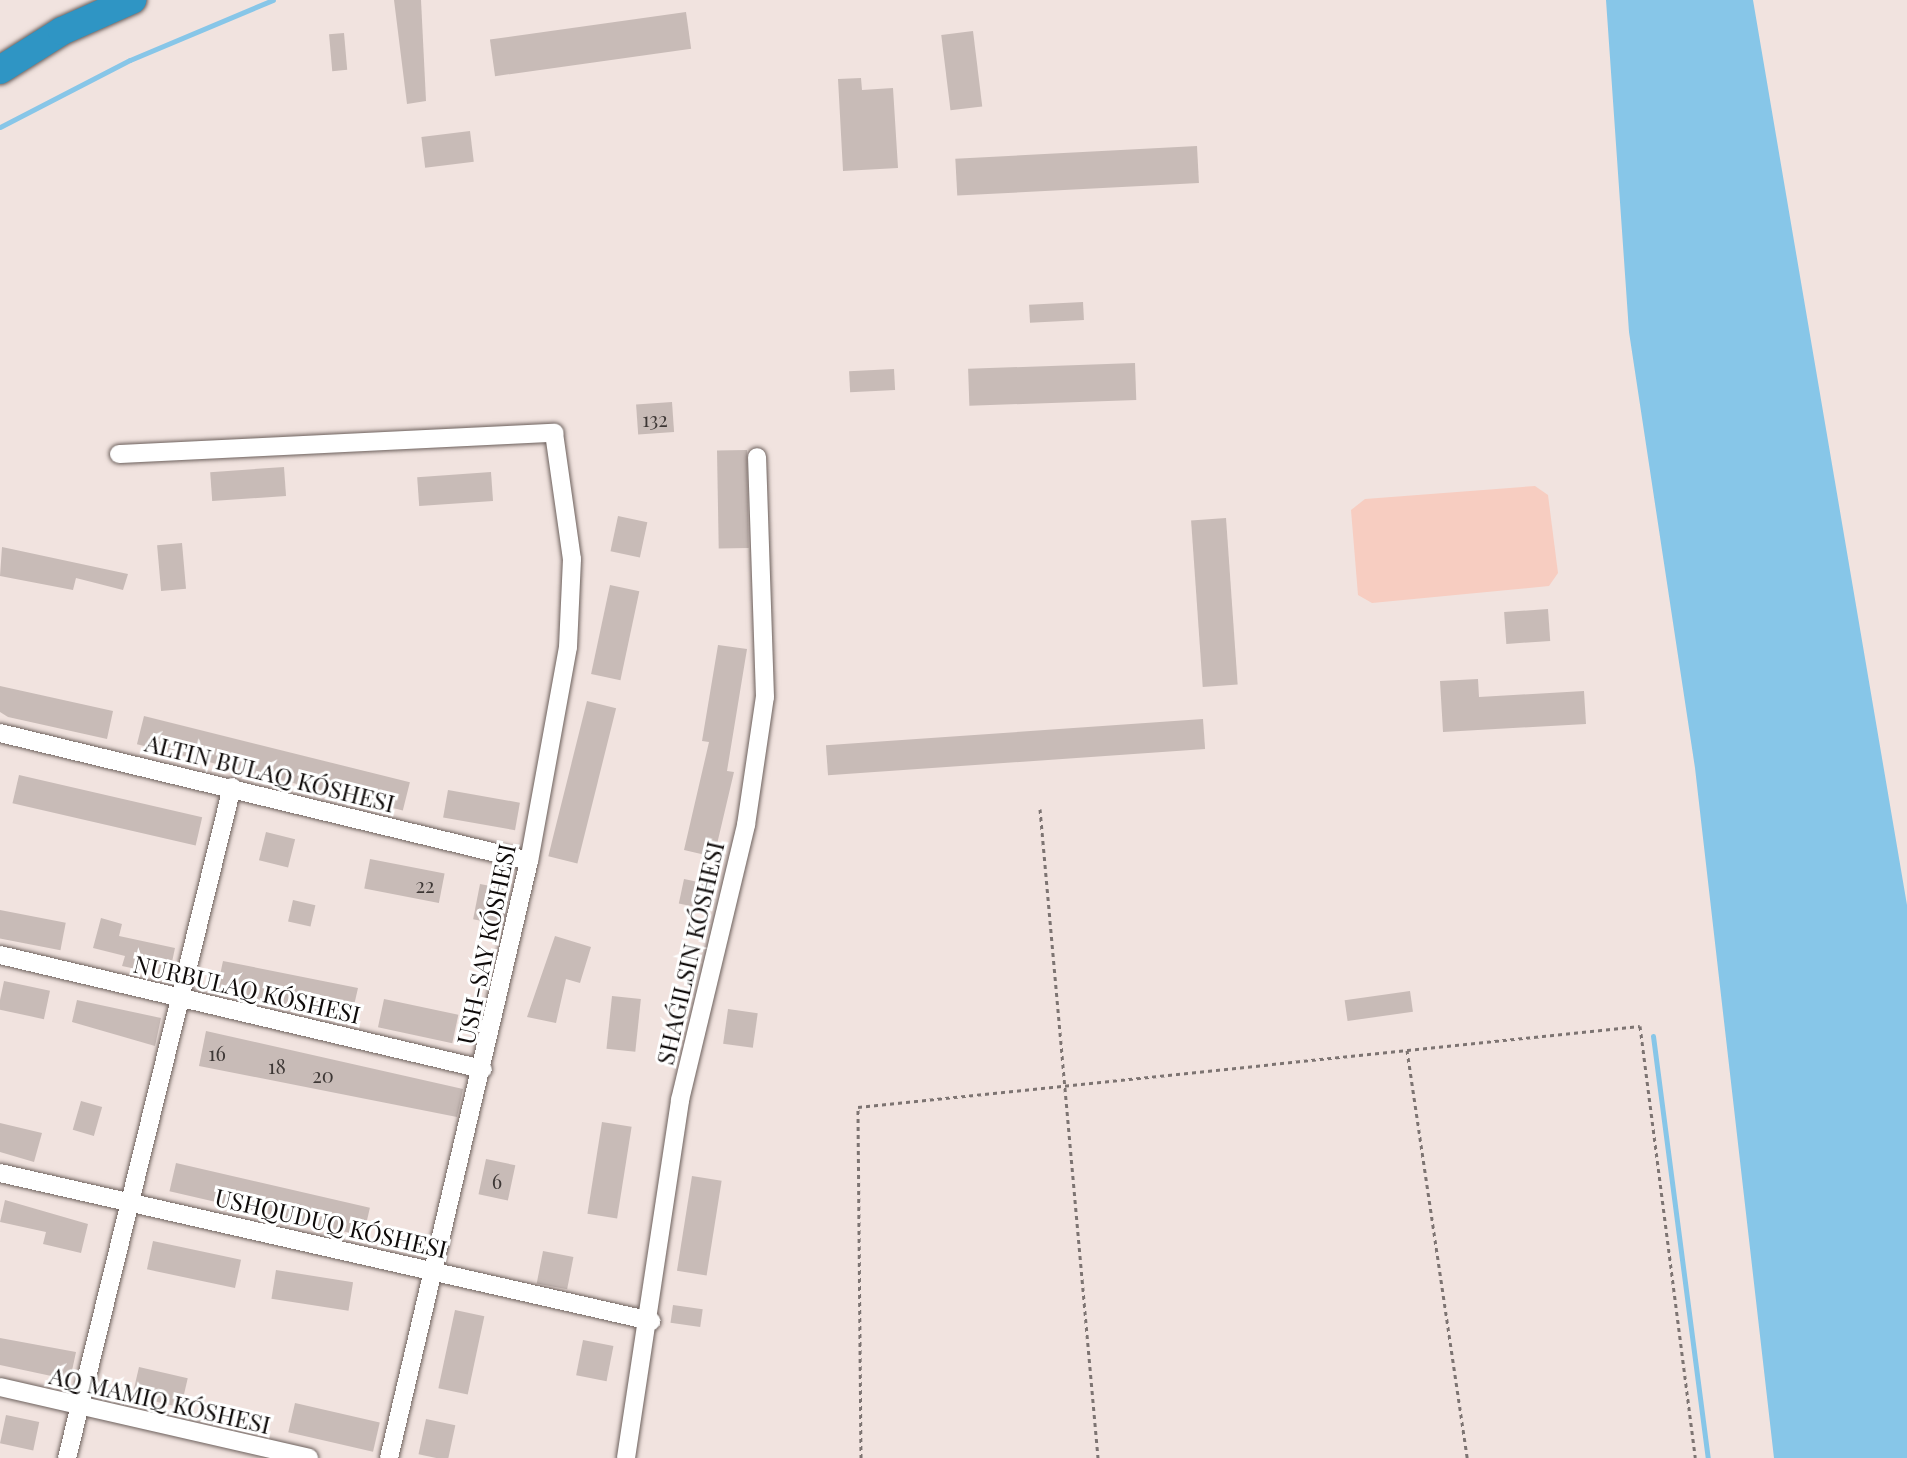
<!DOCTYPE html>
<html>
<head>
<meta charset="utf-8">
<style>
  body { margin:0 }
  #map { position:relative; width:1907px; height:1458px; overflow:hidden; background:#f1e3df; font-family:"Playfair Display",serif }
  div>[style] { position:absolute }
  [style*='--x'] { left:calc(var(--x)*1px); top:calc(var(--y)*1px); width:calc(var(--w)*1px); rotate:calc(var(--a)*1deg) }
  .green>* { inset:0; background:#f7cdc1 }
  .water>* { inset:0; background:#87c6e8 }
  .stream>* { height:5px; margin:-2.5px; padding:0 2.5px; transform-origin:2.5px; border-radius:2.5px; background:#87c6e8 }
  .building>* { inset:0; background:#c8bbb7; transform-origin:0 0 }
  .path>* { height:3px; margin-top:-1.5px; transform-origin:0; background:repeating-linear-gradient(90deg,#7d7472 0 4px,transparent 0 8px) }
  .roads { filter:drop-shadow(0 0 2px #6c605c) drop-shadow(0 0 2px #6c605c) }
  .minor>* { height:18px; margin:-9px; padding:0 9px; transform-origin:9px; border-radius:9px; background:#fff }
  .highway>* { height:28px; margin:-14px; padding:0 14px; transform-origin:14px; border-radius:14px; background:#2f95c4 }
  span { translate:-50% -50%; white-space:nowrap; text-align:center; line-height:1.15; -webkit-text-stroke:6px #fff; paint-order:stroke }
  .number-label { font-size:20px; color:#3d3735 }
  .number-label span { -webkit-text-stroke-width:0 }
  .street-label { font-size:24px; color:#0f0b0a }
</style>
</head>
<body>
<div id="map">
  <div class="green">
    <i style="clip-path:polygon(1535px 486px,1548px 495px,1558px 573px,1549px 586px,1372px 603px,1358px 595px,1351px 510px,1365px 499px)"></i>
  </div>
  <div class="water">
    <i style="clip-path:polygon(1606px 0,1753px 0,1907px 905px,1907px 1458px,1774px 1458px,1695px 768px,1629px 332px)"></i>
  </div>
  <div class="stream">
    <i style="--x:0;--y:127;--w:146;--a:-27.3"></i>
    <i style="--x:130;--y:60;--w:155;--a:-22.8"></i>
    <i style="--x:1653;--y:1036;--w:426;--a:82.6"></i>
  </div>
  <div class="building">
    <i style="clip-path:polygon(394px 0,421px 0,426px 101px,407px 104px)"></i>
    <i style="left:686px;top:12px;width:37px;height:198px;rotate:82deg"></i>
    <i style="left:973px;top:31px;width:76px;height:32px;rotate:83deg"></i>
    <i style="left:344px;top:33px;width:37px;height:15px;rotate:85deg"></i>
    <i style="clip-path:polygon(861px 78px,862px 90px,893px 88px,898px 168px,843px 171px,838px 79px)"></i>
    <i style="left:470px;top:131px;width:31px;height:49px;rotate:83deg"></i>
    <i style="left:1197px;top:146px;width:37px;height:242px;rotate:87deg"></i>
    <i style="left:1083px;top:302px;width:18px;height:54px;rotate:87deg"></i>
    <i style="left:1135px;top:363px;width:37px;height:167px;rotate:88deg"></i>
    <i style="left:894px;top:369px;width:21px;height:45px;rotate:87deg"></i>
    <i style="left:672px;top:402px;width:30px;height:36px;rotate:86deg"></i>
    <i style="left:747px;top:450px;width:98px;height:30px;rotate:89deg"></i>
    <i style="left:284px;top:467px;width:29px;height:74px;rotate:86deg"></i>
    <i style="left:491px;top:472px;width:29px;height:74px;rotate:86deg"></i>
    <i style="left:618px;top:516px;width:30px;height:36px;rotate:12deg"></i>
    <i style="left:1226px;top:518px;width:167px;height:35px;rotate:86deg"></i>
    <i style="left:182px;top:543px;width:46px;height:25px;rotate:85deg"></i>
    <i style="clip-path:polygon(2px 547px,128px 574px,123px 590px,76px 578px,73px 590px,0 576px)"></i>
    <i style="left:610px;top:585px;width:30px;height:91px;rotate:12deg"></i>
    <i style="left:1548px;top:609px;width:32px;height:44px;rotate:86deg"></i>
    <i style="clip-path:polygon(718px 645px,747px 649px,727px 771px,734px 772px,714px 857px,684px 850px,709px 742px,702px 741px)"></i>
    <i style="clip-path:polygon(1478px 679px,1479px 697px,1584px 691px,1586px 724px,1443px 732px,1440px 681px)"></i>
    <i style="clip-path:polygon(0 686px,113px 711px,107px 739px,8px 717px,0 712px)"></i>
    <i style="left:587px;top:701px;width:30px;height:160px;rotate:14deg"></i>
    <i style="left:144px;top:716px;width:274px;height:29px;rotate:14deg"></i>
    <i style="left:1203px;top:719px;width:30px;height:378px;rotate:86deg"></i>
    <i style="left:19px;top:775px;width:188px;height:29px;rotate:13deg"></i>
    <i style="left:448px;top:790px;width:73px;height:28px;rotate:10deg"></i>
    <i style="left:266px;top:832px;width:30px;height:29px;rotate:14deg"></i>
    <i style="left:370px;top:859px;width:76px;height:30px;rotate:11deg"></i>
    <i style="left:684px;top:879px;width:29px;height:25px;rotate:12deg"></i>
    <i style="left:480px;top:884px;width:31px;height:36px;rotate:11deg"></i>
    <i style="left:293px;top:900px;width:23px;height:22px;rotate:13deg"></i>
    <i style="left:0;top:910px;width:67px;height:28px;rotate:11deg"></i>
    <i style="clip-path:polygon(101px 918px,122px 924px,119px 936px,175px 948px,169px 976px,122px 966px,125px 956px,93px 948px)"></i>
    <i style="clip-path:polygon(555px 936px,591px 947px,580px 983px,566px 979px,556px 1023px,527px 1017px)"></i>
    <i style="clip-path:polygon(223px 961px,358px 988px,350px 1023px,217px 989px)"></i>
    <i style="left:4px;top:981px;width:47px;height:29px;rotate:12deg"></i>
    <i style="left:1410px;top:991px;width:21px;height:66px;rotate:82deg"></i>
    <i style="left:612px;top:996px;width:29px;height:53px;rotate:6deg"></i>
    <i style="left:384px;top:999px;width:76px;height:29px;rotate:12deg"></i>
    <i style="clip-path:polygon(77px 1000px,161px 1018px,155px 1046px,72px 1022px)"></i>
    <i style="left:728px;top:1009px;width:30px;height:35px;rotate:8deg"></i>
    <i style="clip-path:polygon(206px 1031px,463px 1089px,457px 1117px,199px 1066px)"></i>
    <i style="left:81px;top:1101px;width:22px;height:30px;rotate:16deg"></i>
    <i style="left:602px;top:1122px;width:30px;height:93px;rotate:9deg"></i>
    <i style="clip-path:polygon(0 1123px,42px 1133px,34px 1162px,0 1152px)"></i>
    <i style="left:486px;top:1159px;width:30px;height:36px;rotate:12deg"></i>
    <i style="left:176px;top:1163px;width:199px;height:29px;rotate:13deg"></i>
    <i style="left:692px;top:1176px;width:30px;height:96px;rotate:9deg"></i>
    <i style="clip-path:polygon(5px 1200px,88px 1224px,81px 1253px,43px 1244px,46px 1232px,0 1222px)"></i>
    <i style="left:153px;top:1241px;width:90px;height:29px;rotate:12deg"></i>
    <i style="left:543px;top:1251px;width:31px;height:33px;rotate:11deg"></i>
    <i style="left:276px;top:1270px;width:78px;height:29px;rotate:9deg"></i>
    <i style="left:673px;top:1305px;width:30px;height:18px;rotate:8deg"></i>
    <i style="left:455px;top:1310px;width:30px;height:80px;rotate:12deg"></i>
    <i style="clip-path:polygon(0 1338px,76px 1352px,70px 1380px,0 1365px)"></i>
    <i style="left:583px;top:1340px;width:31px;height:36px;rotate:11deg"></i>
    <i style="left:139px;top:1367px;width:50px;height:30px;rotate:13deg"></i>
    <i style="left:295px;top:1403px;width:87px;height:30px;rotate:13deg"></i>
    <i style="left:6px;top:1415px;width:34px;height:29px;rotate:12deg"></i>
    <i style="left:426px;top:1419px;width:30px;height:36px;rotate:12deg"></i>
  </div>
  <div class="path">
    <i style="--x:1040;--y:809;--w:652;--a:84.89"></i>
    <i style="--x:1407;--y:1050;--w:412;--a:81.6"></i>
    <i style="--x:861;--y:1458;--w:351;--a:-90.5"></i>
    <i style="--x:858;--y:1107;--w:786;--a:-5.91"></i>
    <i style="--x:1640;--y:1026;--w:435;--a:82.7"></i>
  </div>
  <div class="roads">
    <div class="minor">
      <i style="--x:119;--y:454;--w:436;--a:-2.8"></i>
      <i style="--x:554;--y:433;--w:127;--a:81.9"></i>
      <i style="--x:572;--y:559;--w:88;--a:92.6"></i>
      <i style="--x:568;--y:647;--w:218;--a:100.3"></i>
      <i style="--x:529;--y:861;--w:613;--a:103.2"></i>
      <i style="--x:0;--y:733;--w:544;--a:13.6"></i>
      <i style="--x:0;--y:955;--w:496;--a:13.3"></i>
      <i style="--x:0;--y:1173;--w:668;--a:12.81"></i>
      <i style="--x:0;--y:1387;--w:317;--a:12.9"></i>
      <i style="--x:67;--y:1458;--w:691;--a:-76.18"></i>
      <i style="--x:626;--y:1458;--w:362;--a:-81.4"></i>
      <i style="--x:680;--y:1100;--w:283;--a:-76.5"></i>
      <i style="--x:746;--y:825;--w:129;--a:-81.6"></i>
      <i style="--x:765;--y:697;--w:240;--a:-91.9"></i>
    </div>
    <div class="highway">
      <i style="--x:0;--y:70;--w:73;--a:-32.2"></i>
      <i style="--x:62;--y:31;--w:77;--a:-23.9"></i>
    </div>
  </div>
  <div class="number-label">
    <span style="left:655px;top:418px">132</span>
    <span style="left:425px;top:884px">22</span>
    <span style="left:217px;top:1052px">16</span>
    <span style="left:277px;top:1065px">18</span>
    <span style="left:323px;top:1074px">20</span>
    <span style="left:497px;top:1180px">6</span>
  </div>
  <div class="street-label">
    <span style="left:270px;top:773px;rotate:14deg">ALTIN BULAQ KÓSHESI</span>
    <span style="left:486px;top:944px;rotate:-78deg">USH-SAY KÓSHESI</span>
    <span style="left:690px;top:953px;rotate:-77deg">SHAǴILSIN KÓSHESI</span>
    <span style="left:247px;top:989px;rotate:13deg">NURBULAQ KÓSHESI</span>
    <span style="left:331px;top:1223px;rotate:13deg">USHQUDUQ KÓSHESI</span>
    <span style="left:160px;top:1400px;rotate:13deg">AQ MAMIQ KÓSHESI</span>
  </div>
</div>
</body>
</html>
